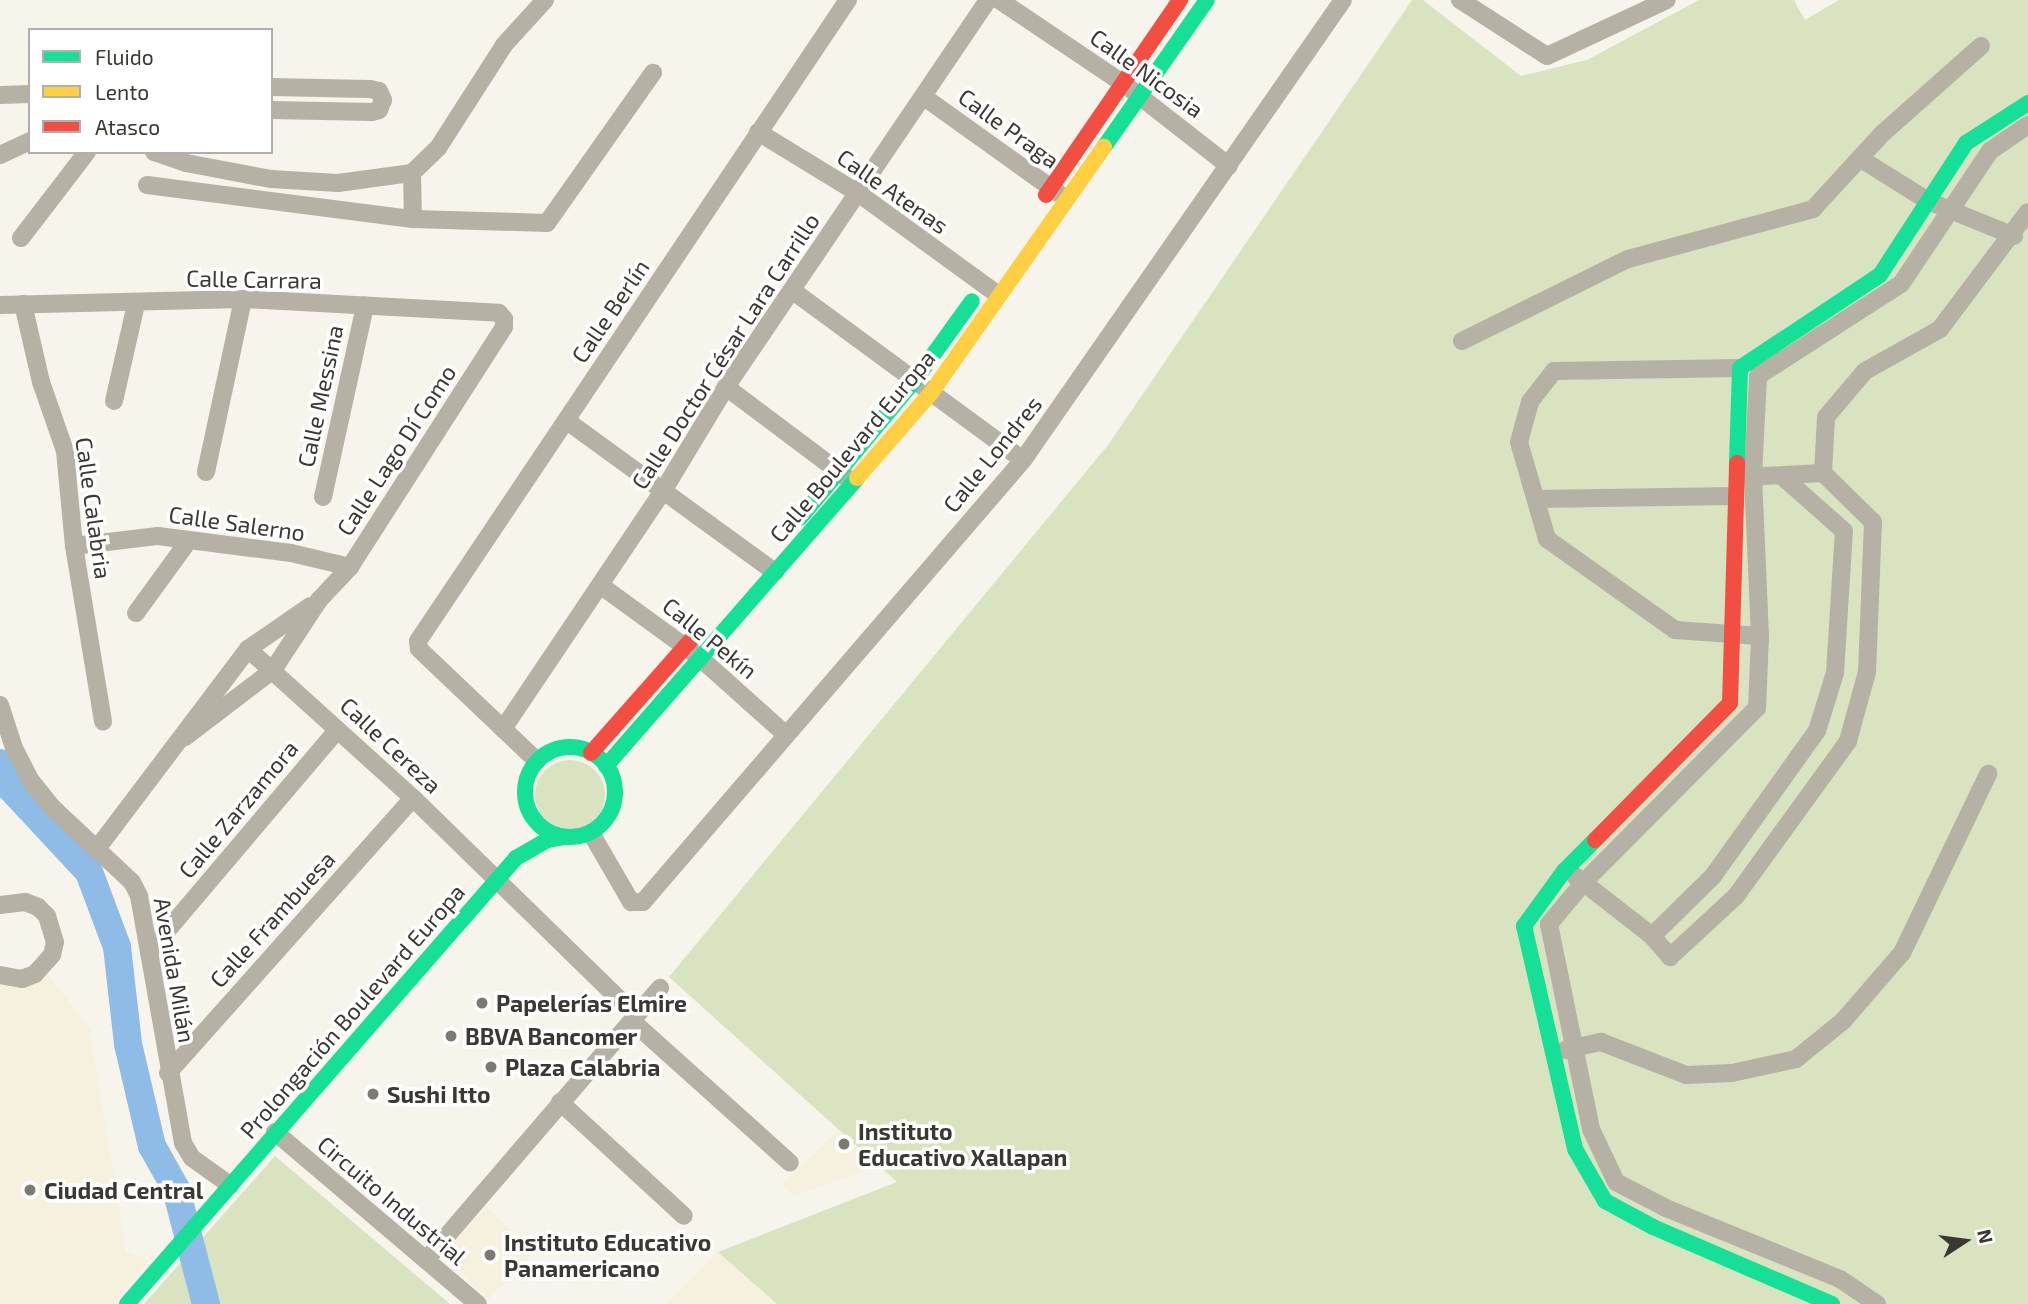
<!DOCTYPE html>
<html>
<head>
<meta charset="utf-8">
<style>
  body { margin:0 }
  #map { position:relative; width:2028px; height:1304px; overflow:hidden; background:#f7f4eb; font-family:"Exo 2",sans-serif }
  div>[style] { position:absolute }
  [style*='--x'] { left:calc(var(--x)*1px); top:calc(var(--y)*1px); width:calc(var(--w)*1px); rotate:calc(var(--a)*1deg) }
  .built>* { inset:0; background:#f6f1de; transform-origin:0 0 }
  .green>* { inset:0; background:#d9e3bf }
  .round { border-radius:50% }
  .river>* { height:28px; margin:-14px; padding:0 14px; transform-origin:14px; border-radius:14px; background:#8fbce7 }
  .street>* { height:18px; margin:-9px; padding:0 9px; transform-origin:9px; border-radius:9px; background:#b5b1a4 }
  .fast>* { height:16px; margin:-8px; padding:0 8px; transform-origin:8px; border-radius:8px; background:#16e098 }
  .fast>.ring { margin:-8px; padding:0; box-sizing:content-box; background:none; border:16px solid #16e098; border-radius:50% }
  .slow>* { height:16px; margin:-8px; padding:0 8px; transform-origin:8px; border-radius:8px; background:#ffcf43 }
  .jam>* { height:16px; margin:-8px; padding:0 8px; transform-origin:8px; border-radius:8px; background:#f24e42 }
  .dots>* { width:19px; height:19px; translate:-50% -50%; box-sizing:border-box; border:4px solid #fff; border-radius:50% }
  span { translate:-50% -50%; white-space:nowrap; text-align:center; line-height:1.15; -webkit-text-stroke:7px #fff; paint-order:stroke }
  .street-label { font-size:23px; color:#3a3831 }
  .poi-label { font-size:23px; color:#3a3831; font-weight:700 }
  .left { translate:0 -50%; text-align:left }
  .legend { position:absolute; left:28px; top:28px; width:245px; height:126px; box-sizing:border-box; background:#fff; border:2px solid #b0afad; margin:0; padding:9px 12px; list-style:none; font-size:21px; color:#3a3831 }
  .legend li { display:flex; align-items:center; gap:14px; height:35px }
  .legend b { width:35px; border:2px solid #b0afad }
  .north { position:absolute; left:1930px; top:1206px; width:70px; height:70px; -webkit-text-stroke:5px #fff; paint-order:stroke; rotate:77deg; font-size:19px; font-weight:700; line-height:28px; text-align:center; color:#3a3831 }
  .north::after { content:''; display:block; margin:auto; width:24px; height:32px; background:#3a3831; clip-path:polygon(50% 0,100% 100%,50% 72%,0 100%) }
</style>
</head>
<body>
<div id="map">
  <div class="built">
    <i style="clip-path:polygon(47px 973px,90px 1029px,126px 1251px,149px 1260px,114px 1304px,0 1304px,0 982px,10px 987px)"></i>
    <i style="clip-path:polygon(844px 1125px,884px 1164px,793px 1196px,782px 1184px)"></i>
    <i style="left:487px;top:1207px;width:65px;height:65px;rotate:44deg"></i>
    <i style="clip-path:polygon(718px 1252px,777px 1304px,667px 1304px)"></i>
  </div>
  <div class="green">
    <i style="clip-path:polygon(1412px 0,1423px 0,1521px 76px,1587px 60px,1699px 0,1794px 0,1805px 20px,1839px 0,2028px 0,2028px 1304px,777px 1304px,718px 1252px,897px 1182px,669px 977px,1108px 445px)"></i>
    <i class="round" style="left:535px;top:760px;width:70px;height:70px"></i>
    <i style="clip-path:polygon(275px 1156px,450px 1304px,144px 1304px)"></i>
  </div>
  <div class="river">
    <i style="--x:0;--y:763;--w:25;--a:69"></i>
    <i style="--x:9;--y:786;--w:117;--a:47.1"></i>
    <i style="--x:89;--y:872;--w:80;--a:69.5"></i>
    <i style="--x:117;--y:947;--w:98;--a:83.5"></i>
    <i style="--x:128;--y:1044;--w:105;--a:76.8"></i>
    <i style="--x:152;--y:1146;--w:49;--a:60.8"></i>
    <i style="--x:176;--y:1189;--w:119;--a:75.4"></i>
  </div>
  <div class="street">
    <i style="--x:999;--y:0;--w:151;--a:33.9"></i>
    <i style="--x:1124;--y:84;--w:133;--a:38"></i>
    <i style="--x:1460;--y:0;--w:103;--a:32.8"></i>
    <i style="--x:1547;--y:56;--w:132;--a:-25"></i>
    <i style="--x:271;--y:87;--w:99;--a:1.2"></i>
    <i style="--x:370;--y:89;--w:9;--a:13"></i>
    <i style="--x:379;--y:91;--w:10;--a:66"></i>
    <i style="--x:383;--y:100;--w:11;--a:112"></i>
    <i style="--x:379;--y:110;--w:7;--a:164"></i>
    <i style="--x:372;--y:112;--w:101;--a:-178.9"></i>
    <i style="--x:0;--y:95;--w:30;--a:-2"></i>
    <i style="--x:924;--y:97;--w:165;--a:35.6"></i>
    <i style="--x:758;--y:132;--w:117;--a:31.4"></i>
    <i style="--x:858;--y:193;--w:172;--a:36"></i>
    <i style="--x:154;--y:152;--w:34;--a:19"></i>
    <i style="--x:186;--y:163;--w:86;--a:10.7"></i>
    <i style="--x:271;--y:179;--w:67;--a:3.4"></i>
    <i style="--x:338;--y:183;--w:75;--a:-7.7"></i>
    <i style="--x:412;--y:173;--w:36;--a:-44"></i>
    <i style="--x:438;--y:148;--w:122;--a:-57.3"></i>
    <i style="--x:504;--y:45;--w:61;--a:-47.7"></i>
    <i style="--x:0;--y:155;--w:33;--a:-25"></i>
    <i style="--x:1861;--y:159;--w:79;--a:32.1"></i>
    <i style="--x:1928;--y:201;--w:93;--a:22.1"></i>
    <i style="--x:412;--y:173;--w:46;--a:88.8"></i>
    <i style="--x:147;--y:185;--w:268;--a:7.3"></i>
    <i style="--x:413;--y:219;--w:134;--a:1.7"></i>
    <i style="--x:547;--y:223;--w:184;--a:-54.8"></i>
    <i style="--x:21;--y:238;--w:108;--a:-52.5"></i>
    <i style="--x:793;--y:291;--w:285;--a:36.3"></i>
    <i style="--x:23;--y:304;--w:80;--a:77"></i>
    <i style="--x:41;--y:382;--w:73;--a:70.8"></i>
    <i style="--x:65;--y:451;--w:95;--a:84.6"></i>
    <i style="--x:74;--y:546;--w:178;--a:80.6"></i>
    <i style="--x:0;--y:305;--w:243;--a:-1.4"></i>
    <i style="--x:243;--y:299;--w:256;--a:3.1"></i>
    <i style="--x:499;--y:313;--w:8;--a:50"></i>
    <i style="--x:504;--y:319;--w:8;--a:90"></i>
    <i style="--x:504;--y:327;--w:285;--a:122.7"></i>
    <i style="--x:350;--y:567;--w:45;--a:133.2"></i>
    <i style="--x:319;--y:600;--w:84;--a:123.3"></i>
    <i style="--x:273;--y:670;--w:111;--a:142.7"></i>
    <i style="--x:1462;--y:341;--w:185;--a:-26.3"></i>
    <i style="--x:1628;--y:259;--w:192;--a:-15.1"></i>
    <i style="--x:1813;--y:209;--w:103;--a:-47.4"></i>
    <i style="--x:1883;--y:133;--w:131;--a:-41.6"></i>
    <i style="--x:1740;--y:368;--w:186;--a:179.1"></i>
    <i style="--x:1554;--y:371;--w:39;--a:128"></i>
    <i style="--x:1530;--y:402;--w:41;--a:105.4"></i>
    <i style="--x:1519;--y:442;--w:101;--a:73.9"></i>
    <i style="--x:1547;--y:539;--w:157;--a:35.4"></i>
    <i style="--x:1675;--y:630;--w:85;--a:4"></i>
    <i style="--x:726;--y:387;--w:150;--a:36.9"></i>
    <i style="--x:114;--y:401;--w:99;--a:-77.2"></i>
    <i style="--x:567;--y:421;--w:257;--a:36"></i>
    <i style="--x:206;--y:472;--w:177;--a:-77.9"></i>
    <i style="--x:1742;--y:477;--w:81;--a:-2.8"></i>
    <i style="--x:323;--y:497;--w:196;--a:-77.6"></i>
    <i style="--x:1536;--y:499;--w:198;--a:-0.9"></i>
    <i style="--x:74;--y:546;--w:85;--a:-6.8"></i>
    <i style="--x:158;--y:536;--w:134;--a:7.3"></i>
    <i style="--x:291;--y:553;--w:61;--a:13.3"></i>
    <i style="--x:600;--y:585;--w:122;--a:36"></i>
    <i style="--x:699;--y:657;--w:115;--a:41.8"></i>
    <i style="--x:136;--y:613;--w:90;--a:-54"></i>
    <i style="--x:248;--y:649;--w:222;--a:42.1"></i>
    <i style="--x:413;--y:798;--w:296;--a:44.3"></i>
    <i style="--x:0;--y:705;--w:45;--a:72"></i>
    <i style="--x:14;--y:748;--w:37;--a:63"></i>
    <i style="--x:31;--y:781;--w:33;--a:51"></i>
    <i style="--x:52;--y:807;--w:110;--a:43.2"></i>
    <i style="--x:132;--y:882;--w:16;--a:63"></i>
    <i style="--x:139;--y:896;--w:251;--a:79.9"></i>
    <i style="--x:183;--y:1143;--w:17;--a:59"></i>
    <i style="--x:192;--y:1158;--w:47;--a:35.4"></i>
    <i style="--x:503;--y:729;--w:287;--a:-56.1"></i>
    <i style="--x:663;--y:491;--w:122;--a:-58.8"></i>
    <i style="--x:726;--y:387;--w:467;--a:-55.9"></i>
    <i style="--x:537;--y:761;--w:163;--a:-136.5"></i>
    <i style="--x:419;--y:649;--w:8;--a:-97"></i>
    <i style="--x:418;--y:641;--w:772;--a:-56.15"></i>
    <i style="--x:591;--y:833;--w:80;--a:59.9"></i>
    <i style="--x:631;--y:902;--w:12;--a:0"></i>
    <i style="--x:643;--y:902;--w:583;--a:-49.31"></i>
    <i style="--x:1023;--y:460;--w:560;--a:-55.18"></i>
    <i style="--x:96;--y:850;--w:252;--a:-52.9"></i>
    <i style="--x:248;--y:649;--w:75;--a:-34.7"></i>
    <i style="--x:1575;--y:876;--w:98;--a:37.9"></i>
    <i style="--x:1652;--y:936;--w:28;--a:49"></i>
    <i style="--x:1670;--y:957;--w:90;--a:-42.7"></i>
    <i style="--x:1736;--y:896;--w:191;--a:-54.1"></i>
    <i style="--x:1848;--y:741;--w:72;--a:-74.6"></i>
    <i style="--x:1867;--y:672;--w:150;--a:-87.7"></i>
    <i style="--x:1873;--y:522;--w:70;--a:-135.6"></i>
    <i style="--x:1823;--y:473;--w:56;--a:-86.9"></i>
    <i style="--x:1826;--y:417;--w:60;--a:-49.7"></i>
    <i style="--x:1865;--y:371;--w:86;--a:-29.2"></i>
    <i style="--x:1940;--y:329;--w:146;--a:-53.1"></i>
    <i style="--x:0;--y:905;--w:25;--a:-7"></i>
    <i style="--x:25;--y:902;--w:14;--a:21"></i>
    <i style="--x:38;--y:907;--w:13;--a:45"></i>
    <i style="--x:47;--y:916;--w:27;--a:73"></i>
    <i style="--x:55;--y:942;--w:13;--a:103"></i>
    <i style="--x:52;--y:955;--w:25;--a:132"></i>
    <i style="--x:35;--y:974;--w:14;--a:159"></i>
    <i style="--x:22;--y:979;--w:22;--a:-170"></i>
    <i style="--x:1652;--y:936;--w:86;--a:-44.5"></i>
    <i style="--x:1713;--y:876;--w:178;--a:-54.4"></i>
    <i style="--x:1817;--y:731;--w:61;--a:-72.8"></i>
    <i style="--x:1835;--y:673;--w:142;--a:-86.4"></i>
    <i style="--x:1844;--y:531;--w:80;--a:-138.5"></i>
    <i style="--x:149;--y:952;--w:291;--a:-49.7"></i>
    <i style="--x:632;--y:1021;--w:212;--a:41.9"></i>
    <i style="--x:1565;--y:1050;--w:37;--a:-13"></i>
    <i style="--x:1601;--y:1042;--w:91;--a:21.2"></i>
    <i style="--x:1686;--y:1075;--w:46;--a:-2.5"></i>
    <i style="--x:1732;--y:1073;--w:66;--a:-12.3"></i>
    <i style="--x:1796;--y:1059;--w:60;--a:-39"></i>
    <i style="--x:1843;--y:1021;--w:90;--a:-49.1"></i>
    <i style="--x:1902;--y:953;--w:199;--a:-64.3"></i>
    <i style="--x:168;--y:1073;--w:368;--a:-48.3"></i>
    <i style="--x:560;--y:1102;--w:168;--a:42.6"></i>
    <i style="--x:275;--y:1132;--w:266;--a:40.3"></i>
    <i style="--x:426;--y:1260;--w:359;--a:-49.3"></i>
    <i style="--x:1877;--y:1304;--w:45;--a:-146"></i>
    <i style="--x:1840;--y:1279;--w:188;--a:-157.8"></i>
    <i style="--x:1666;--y:1208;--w:56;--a:-152.5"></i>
    <i style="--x:1616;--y:1182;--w:59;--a:-115.3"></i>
    <i style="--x:1591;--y:1129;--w:209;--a:-101.6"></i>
    <i style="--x:1549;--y:924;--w:56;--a:-50.1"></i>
    <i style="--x:1585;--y:881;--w:244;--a:-45.2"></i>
    <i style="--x:1757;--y:708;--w:72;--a:-87.6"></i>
    <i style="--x:1760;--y:636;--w:160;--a:-92.5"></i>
    <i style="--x:1753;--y:476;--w:100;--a:-87.1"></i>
    <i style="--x:1758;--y:376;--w:170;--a:-32.8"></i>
    <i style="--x:1901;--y:284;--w:160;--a:-56.2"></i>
    <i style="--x:1990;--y:151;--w:46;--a:-34.4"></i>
  </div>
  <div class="fast">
    <i style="--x:1104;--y:147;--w:179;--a:-55"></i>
    <i style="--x:1737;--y:463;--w:95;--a:-88.2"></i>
    <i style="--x:1740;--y:368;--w:168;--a:-33.6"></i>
    <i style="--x:1880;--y:275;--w:158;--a:-56.9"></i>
    <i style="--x:1966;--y:143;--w:74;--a:-32.8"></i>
    <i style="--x:800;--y:518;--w:180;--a:-50.2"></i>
    <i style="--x:915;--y:380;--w:97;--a:-54.2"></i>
    <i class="ring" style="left:525px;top:747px;width:74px;height:74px"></i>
    <i style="--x:606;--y:766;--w:382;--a:-48.9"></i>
    <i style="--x:1595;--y:840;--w:44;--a:135"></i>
    <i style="--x:1564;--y:871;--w:68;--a:126"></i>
    <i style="--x:1524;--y:926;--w:229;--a:77.1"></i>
    <i style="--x:1575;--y:1149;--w:60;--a:60"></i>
    <i style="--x:1605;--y:1201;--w:55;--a:28.4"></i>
    <i style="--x:1653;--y:1227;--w:195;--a:23.3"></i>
    <i style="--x:127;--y:1304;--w:592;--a:-48.91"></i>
    <i style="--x:516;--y:858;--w:36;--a:-30"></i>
    <i style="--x:547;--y:840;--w:17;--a:-10"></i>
  </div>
  <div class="slow">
    <i style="--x:857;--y:478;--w:113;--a:-49"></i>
    <i style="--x:931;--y:393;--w:301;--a:-54.9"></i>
  </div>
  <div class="jam">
    <i style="--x:1046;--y:195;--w:237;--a:-55.5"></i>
    <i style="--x:591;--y:753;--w:151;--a:-48.5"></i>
    <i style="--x:1595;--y:840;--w:192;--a:-45.4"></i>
    <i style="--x:1730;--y:703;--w:240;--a:-88.3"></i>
  </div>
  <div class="dots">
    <i style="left:482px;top:1003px;background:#7c7a72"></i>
    <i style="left:451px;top:1036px;background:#7c7a72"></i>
    <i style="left:491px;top:1067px;background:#7c7a72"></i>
    <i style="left:373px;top:1094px;background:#7c7a72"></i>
    <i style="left:844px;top:1144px;background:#7c7a72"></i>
    <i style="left:30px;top:1190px;background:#7c7a72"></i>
    <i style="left:490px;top:1255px;background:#7c7a72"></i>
  </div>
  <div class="street-label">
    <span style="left:1147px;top:73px;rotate:36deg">Calle Nicosia</span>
    <span style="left:1009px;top:128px;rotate:36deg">Calle Praga</span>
    <span style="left:893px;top:191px;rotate:35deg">Calle Atenas</span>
    <span style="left:254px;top:279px;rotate:1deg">Calle Carrara</span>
    <span style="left:610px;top:311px;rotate:-56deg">Calle Berlín</span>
    <span style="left:725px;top:351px;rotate:-57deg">Calle Doctor César Lara Carrillo</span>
    <span style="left:320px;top:396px;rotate:-78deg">Calle Messina</span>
    <span style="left:852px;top:446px;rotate:-50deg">Calle Boulevard Europa</span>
    <span style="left:396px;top:450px;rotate:-57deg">Calle Lago Dí Como</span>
    <span style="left:992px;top:454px;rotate:-51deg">Calle Londres</span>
    <span style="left:94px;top:508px;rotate:82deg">Calle Calabria</span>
    <span style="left:237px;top:523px;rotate:8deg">Calle Salerno</span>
    <span style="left:710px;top:638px;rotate:39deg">Calle Pekín</span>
    <span style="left:391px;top:745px;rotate:43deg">Calle Cereza</span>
    <span style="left:238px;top:809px;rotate:-50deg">Calle Zarzamora</span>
    <span style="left:272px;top:919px;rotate:-48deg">Calle Frambuesa</span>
    <span style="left:175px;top:970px;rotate:80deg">Avenida Milán</span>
    <span style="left:352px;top:1011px;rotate:-49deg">Prolongación Boulevard Europa</span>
    <span style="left:392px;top:1200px;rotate:40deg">Circuito Industrial</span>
  </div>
  <div class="poi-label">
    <span class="left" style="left:496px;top:1003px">Papelerías Elmire</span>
    <span class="left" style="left:465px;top:1036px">BBVA Bancomer</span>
    <span class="left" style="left:505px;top:1067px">Plaza Calabria</span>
    <span class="left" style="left:387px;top:1094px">Sushi Itto</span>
    <span class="left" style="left:858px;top:1144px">Instituto<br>Educativo Xallapan</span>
    <span class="left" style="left:44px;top:1190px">Ciudad Central</span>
    <span class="left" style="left:504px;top:1255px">Instituto Educativo<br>Panamericano</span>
  </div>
  <ul class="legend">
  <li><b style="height:9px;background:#16e098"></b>Fluido</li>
  <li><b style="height:9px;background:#ffcf43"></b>Lento</li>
  <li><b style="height:9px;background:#f24e42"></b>Atasco</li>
  </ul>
  <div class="north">N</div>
</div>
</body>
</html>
